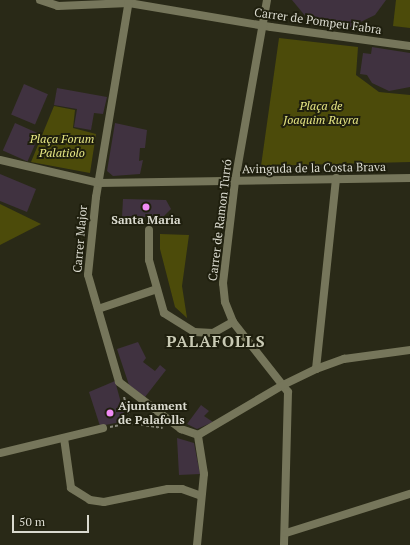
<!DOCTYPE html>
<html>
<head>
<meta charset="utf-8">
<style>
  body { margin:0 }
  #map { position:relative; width:410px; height:545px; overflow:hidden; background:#292917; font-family:"PT Serif",serif }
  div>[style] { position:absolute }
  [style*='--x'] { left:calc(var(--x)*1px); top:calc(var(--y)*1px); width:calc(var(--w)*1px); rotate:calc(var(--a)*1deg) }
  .green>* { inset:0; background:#4c4b0a }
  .building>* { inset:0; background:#403240; transform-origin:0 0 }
  .path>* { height:2px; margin-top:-1px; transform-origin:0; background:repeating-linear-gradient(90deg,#88887a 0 3px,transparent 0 5px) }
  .pedestrian>* { height:8px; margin:-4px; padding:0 4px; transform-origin:4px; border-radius:4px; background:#76765b }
  .minor>* { height:8px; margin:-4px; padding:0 4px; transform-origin:4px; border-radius:4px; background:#76765b }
  .dots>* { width:11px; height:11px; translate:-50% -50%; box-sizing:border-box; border:2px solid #1f1f0e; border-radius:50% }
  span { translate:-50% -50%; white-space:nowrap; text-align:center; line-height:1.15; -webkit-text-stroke:4px #1f1f0e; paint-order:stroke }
  .street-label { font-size:12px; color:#dadacf }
  .park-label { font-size:12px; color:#e5e583; font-style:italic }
  .poi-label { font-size:12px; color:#dadacf; font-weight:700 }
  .left { translate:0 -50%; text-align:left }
  .district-label { font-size:16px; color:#c9cab4; font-weight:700; letter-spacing:1px }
  .scale { position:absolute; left:12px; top:515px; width:77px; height:18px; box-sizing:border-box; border:2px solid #dadacf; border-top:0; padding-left:5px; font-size:12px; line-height:14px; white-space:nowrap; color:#dadacf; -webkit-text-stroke:3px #1f1f0e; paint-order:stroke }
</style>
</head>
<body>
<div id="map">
  <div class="green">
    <i style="clip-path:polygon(396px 0,410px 0,410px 28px,393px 26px)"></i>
    <i style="clip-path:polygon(279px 38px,358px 47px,356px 75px,379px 92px,410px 95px,410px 162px,261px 166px)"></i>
    <i style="clip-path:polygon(54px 106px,75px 110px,73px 128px,96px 134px,90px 173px,31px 162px)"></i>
    <i style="clip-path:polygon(0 204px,41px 224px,0 245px)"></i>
    <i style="clip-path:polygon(160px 234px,189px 235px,182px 286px,187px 318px,175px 307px,160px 249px)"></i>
  </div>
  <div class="building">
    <i style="clip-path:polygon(292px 0,386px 0,375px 15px,348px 28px,337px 29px,311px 23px)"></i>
    <i style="clip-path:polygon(372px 47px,410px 53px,410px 87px,389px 91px,372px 83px,367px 75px,360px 74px,363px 53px,371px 54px)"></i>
    <i style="left:24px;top:84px;width:26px;height:33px;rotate:23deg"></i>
    <i style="clip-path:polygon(57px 88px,107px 97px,103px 114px,94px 113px,91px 130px,74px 127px,77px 109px,54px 105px)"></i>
    <i style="left:15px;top:123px;width:27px;height:30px;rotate:24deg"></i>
    <i style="clip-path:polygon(115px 123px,147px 130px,145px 148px,140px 148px,139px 161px,143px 160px,140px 174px,113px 176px,107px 171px)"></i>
    <i style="clip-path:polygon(0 174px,36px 189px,27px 212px,0 201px)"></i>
    <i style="clip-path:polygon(123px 199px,166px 200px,171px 209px,163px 217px,122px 217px)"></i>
    <i style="clip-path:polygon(138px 342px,146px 358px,143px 362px,155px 371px,160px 365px,166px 370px,145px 397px,129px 385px,117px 349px)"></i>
    <i style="clip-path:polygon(115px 381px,126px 421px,100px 426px,89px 392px)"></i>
    <i style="clip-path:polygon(201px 405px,209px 411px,204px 416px,213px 422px,197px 429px,187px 424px)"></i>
    <i style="clip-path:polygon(177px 438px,194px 443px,200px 474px,179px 475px)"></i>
  </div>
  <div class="path">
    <i style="--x:124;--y:397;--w:27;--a:75"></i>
    <i style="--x:110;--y:427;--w:21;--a:-11"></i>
    <i style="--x:131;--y:423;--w:32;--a:9"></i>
  </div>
  <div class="pedestrian">
    <i style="--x:98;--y:309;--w:62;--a:-18.7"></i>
  </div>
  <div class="minor">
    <i style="--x:40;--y:0;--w:19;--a:18"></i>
    <i style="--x:58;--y:6;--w:71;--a:-2.4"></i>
    <i style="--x:129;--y:3;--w:144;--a:9.6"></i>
    <i style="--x:271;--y:27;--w:140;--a:7.8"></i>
    <i style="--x:129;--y:0;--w:200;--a:99.5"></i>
    <i style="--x:96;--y:197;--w:78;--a:95.9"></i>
    <i style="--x:88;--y:275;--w:111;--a:73.8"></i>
    <i style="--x:119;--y:382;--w:78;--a:37.2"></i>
    <i style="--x:181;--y:429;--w:18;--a:19"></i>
    <i style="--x:267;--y:0;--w:184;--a:100"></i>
    <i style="--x:235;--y:181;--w:103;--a:96.7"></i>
    <i style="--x:223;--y:283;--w:19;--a:84"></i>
    <i style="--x:225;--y:302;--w:22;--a:68"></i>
    <i style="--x:233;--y:322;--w:89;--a:51.8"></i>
    <i style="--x:288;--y:392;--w:153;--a:91.5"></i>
    <i style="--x:0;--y:160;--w:102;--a:13.1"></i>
    <i style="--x:99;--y:183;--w:311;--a:-0.9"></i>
    <i style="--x:149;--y:230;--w:30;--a:90"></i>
    <i style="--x:149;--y:260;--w:55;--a:74.2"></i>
    <i style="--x:164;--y:313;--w:36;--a:32"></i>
    <i style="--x:194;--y:332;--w:19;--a:3"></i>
    <i style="--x:213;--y:333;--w:23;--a:-29"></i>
    <i style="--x:316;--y:369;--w:192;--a:-84"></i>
    <i style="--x:198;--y:435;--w:99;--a:-30.5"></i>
    <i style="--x:283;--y:385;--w:37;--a:-26"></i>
    <i style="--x:316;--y:369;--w:30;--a:-20"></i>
    <i style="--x:344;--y:359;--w:67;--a:-7.8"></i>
    <i style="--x:64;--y:438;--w:50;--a:82"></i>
    <i style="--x:71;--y:488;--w:22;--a:32"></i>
    <i style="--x:90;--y:500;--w:14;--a:8"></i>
    <i style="--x:104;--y:502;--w:65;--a:-11.5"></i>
    <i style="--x:168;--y:489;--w:14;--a:0"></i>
    <i style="--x:182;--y:489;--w:20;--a:20"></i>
    <i style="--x:0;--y:453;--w:106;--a:-13.6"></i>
    <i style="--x:286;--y:533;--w:130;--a:-17.5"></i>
    <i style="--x:197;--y:545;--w:71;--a:-84.4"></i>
    <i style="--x:204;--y:474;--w:39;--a:-99"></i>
  </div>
  <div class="dots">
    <i style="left:146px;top:207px;background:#f18bf5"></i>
    <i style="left:110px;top:413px;background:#f18bf5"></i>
  </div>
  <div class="street-label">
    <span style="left:318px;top:21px;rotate:8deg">Carrer de Pompeu Fabra</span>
    <span style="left:314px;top:168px;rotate:-1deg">Avinguda de la Costa Brava</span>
    <span style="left:220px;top:220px;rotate:-83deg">Carrer de Ramon Turró</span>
    <span style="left:80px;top:239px;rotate:-85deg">Carrer Major</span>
  </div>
  <div class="park-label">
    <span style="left:321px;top:113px">Plaça de<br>Joaquim Ruyra</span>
    <span style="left:62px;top:146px">Plaça Forum<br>Palatiolo</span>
  </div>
  <div class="poi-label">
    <span style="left:146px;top:220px">Santa Maria</span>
    <span class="left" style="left:118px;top:413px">Ajuntament<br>de Palafolls</span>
  </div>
  <div class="district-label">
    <span style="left:216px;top:341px">PALAFOLLS</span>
  </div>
  <div class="scale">50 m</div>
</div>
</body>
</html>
